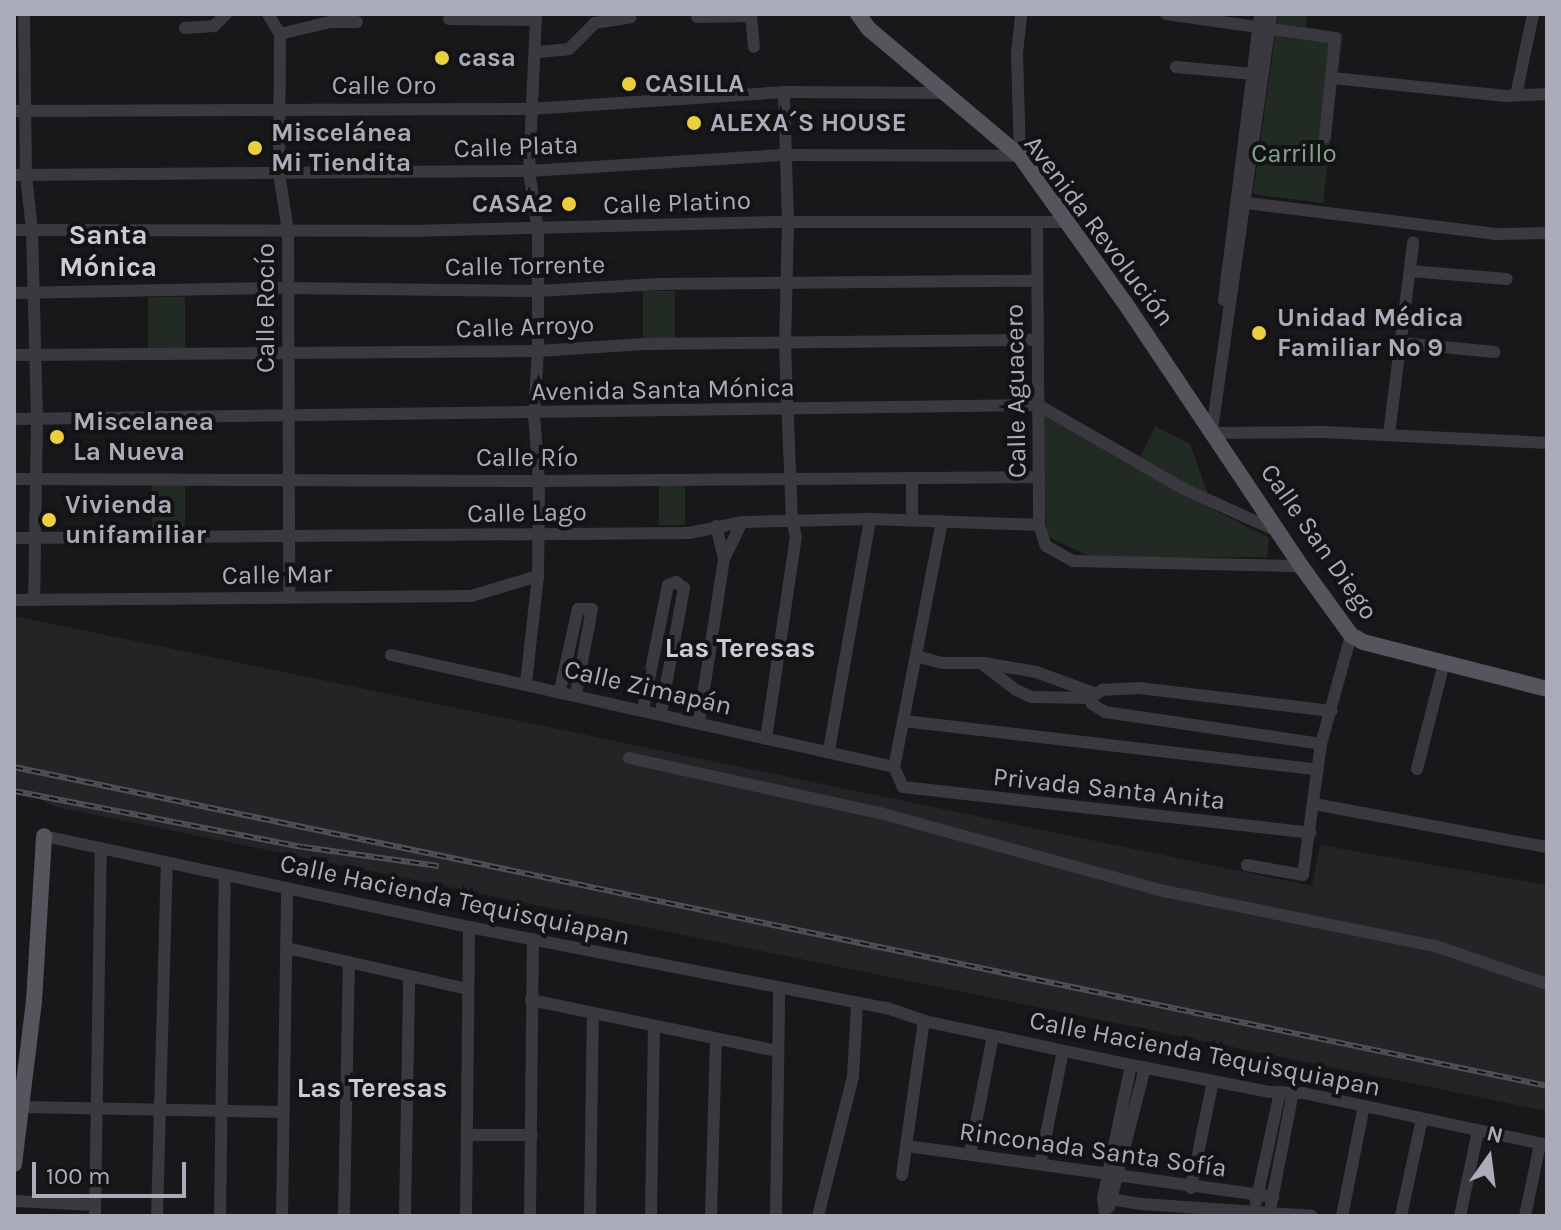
<!DOCTYPE html>
<html>
<head>
<meta charset="utf-8">
<style>
  body { margin:0 }
  #map { position:relative; width:1561px; height:1230px; overflow:hidden; background:#18181a; font-family:Karla,sans-serif }
  div>[style] { position:absolute }
  [style*='--x'] { left:calc(var(--x)*1px); top:calc(var(--y)*1px); width:calc(var(--w)*1px); rotate:calc(var(--a)*1deg) }
  .built>* { inset:0; background:#242427 }
  .green>* { inset:0; background:#222a24; transform-origin:0 0 }
  .minor>* { height:12px; margin:-6px; padding:0 6px; transform-origin:6px; border-radius:6px; background:#39393f }
  .major>* { height:16px; margin:-8px; padding:0 8px; transform-origin:8px; border-radius:8px; background:#55555d }
  .rail>* { height:6px; margin-top:-3px; transform-origin:0; background:repeating-linear-gradient(90deg,#131315 0 9px,#505057 0 18px); box-sizing:border-box; border-block:2px solid #505057 }
  .dots>* { width:22px; height:22px; translate:-50% -50%; box-sizing:border-box; border:4px solid #131315; border-radius:50% }
  span { translate:-50% -50%; white-space:nowrap; text-align:center; line-height:1.15; -webkit-text-stroke:8px #131315; paint-order:stroke }
  .poi-label { font-size:26px; color:#abacb9; font-weight:700 }
  .left { translate:0 -50%; text-align:left }
  .right { translate:-100% -50%; text-align:right }
  .street-label { font-size:26px; color:#abacb9 }
  .park-label { font-size:26px; color:#82a38a }
  .neighbourhood-label { font-size:28px; color:#cbccd5; font-weight:700 }
  .frame { position:absolute; inset:0; border:16px solid #abacb9; pointer-events:none }
  .north { position:absolute; left:1449px; top:1118px; width:80px; height:80px; -webkit-text-stroke:6px #131315; paint-order:stroke; rotate:14deg; font-size:22px; font-weight:700; line-height:32px; text-align:center; color:#abacb9 }
  .north::after { content:''; display:block; margin:auto; width:28px; height:36px; background:#abacb9; clip-path:polygon(50% 0,100% 100%,50% 72%,0 100%) }
  .scale { position:absolute; left:32px; top:1162px; width:154px; height:36px; box-sizing:border-box; border:4px solid #abacb9; border-top:0; padding-left:10px; font-size:24px; line-height:28px; white-space:nowrap; color:#abacb9; -webkit-text-stroke:6px #131315; paint-order:stroke }
</style>
</head>
<body>
<div id="map">
  <div class="built">
    <i style="clip-path:polygon(14px 616px,1312px 886px,1320px 845px,1547px 885px,1547px 1111px,56px 807px,14px 786px)"></i>
  </div>
  <div class="green">
    <i style="clip-path:polygon(1278px 14px,1307px 14px,1306px 27px,1343px 33px,1323px 203px,1253px 194px)"></i>
    <i style="left:643px;top:291px;width:32px;height:48px"></i>
    <i style="left:185px;top:297px;width:52px;height:37px;rotate:90deg"></i>
    <i style="clip-path:polygon(1045px 415px,1135px 468px,1155px 426px,1190px 444px,1208px 494px,1193px 486px,1189px 497px,1269px 538px,1267px 557px,1093px 558px,1047px 536px,1040px 420px)"></i>
    <i style="left:659px;top:477px;width:26px;height:48px"></i>
    <i style="left:152px;top:478px;width:33px;height:57px"></i>
  </div>
  <div class="minor">
    <i style="--x:24;--y:14;--w:161;--a:89.3"></i>
    <i style="--x:26;--y:175;--w:54;--a:83.7"></i>
    <i style="--x:32;--y:229;--w:189;--a:88.5"></i>
    <i style="--x:37;--y:418;--w:182;--a:90.9"></i>
    <i style="--x:268;--y:14;--w:23;--a:59"></i>
    <i style="--x:280;--y:34;--w:139;--a:90.4"></i>
    <i style="--x:279;--y:173;--w:59;--a:81.2"></i>
    <i style="--x:288;--y:231;--w:366;--a:89.8"></i>
    <i style="--x:751;--y:14;--w:33;--a:85"></i>
    <i style="--x:1166;--y:14;--w:171;--a:8.1"></i>
    <i style="--x:1335;--y:38;--w:100;--a:95.8"></i>
    <i style="--x:697;--y:17;--w:53;--a:-1.1"></i>
    <i style="--x:449;--y:19;--w:87;--a:0.7"></i>
    <i style="--x:185;--y:28;--w:29;--a:-4"></i>
    <i style="--x:214;--y:26;--w:17;--a:-45"></i>
    <i style="--x:280;--y:34;--w:51;--a:-13.5"></i>
    <i style="--x:330;--y:22;--w:27;--a:0"></i>
    <i style="--x:537;--y:52;--w:32;--a:-5"></i>
    <i style="--x:569;--y:49;--w:37;--a:-45"></i>
    <i style="--x:595;--y:23;--w:36;--a:-9"></i>
    <i style="--x:1176;--y:67;--w:78;--a:5.1"></i>
    <i style="--x:1332;--y:78;--w:175;--a:5.9"></i>
    <i style="--x:1506;--y:96;--w:41;--a:-2.8"></i>
    <i style="--x:1516;--y:95;--w:83;--a:-78.1"></i>
    <i style="--x:14;--y:111;--w:516;--a:-0.22"></i>
    <i style="--x:530;--y:109;--w:255;--a:-3.8"></i>
    <i style="--x:784;--y:92;--w:161;--a:0.4"></i>
    <i style="--x:14;--y:175;--w:515;--a:-0.45"></i>
    <i style="--x:529;--y:171;--w:257;--a:-3.6"></i>
    <i style="--x:786;--y:155;--w:234;--a:0.2"></i>
    <i style="--x:1020;--y:156;--w:103;--a:-91.7"></i>
    <i style="--x:1017;--y:53;--w:39;--a:-84"></i>
    <i style="--x:1247;--y:203;--w:251;--a:7.1"></i>
    <i style="--x:1496;--y:234;--w:51;--a:-1.1"></i>
    <i style="--x:1037;--y:222;--w:303;--a:89.6"></i>
    <i style="--x:1039;--y:525;--w:22;--a:72"></i>
    <i style="--x:1046;--y:546;--w:31;--a:29"></i>
    <i style="--x:1073;--y:561;--w:228;--a:1.3"></i>
    <i style="--x:14;--y:230;--w:395;--a:0.1"></i>
    <i style="--x:409;--y:231;--w:379;--a:-1.4"></i>
    <i style="--x:788;--y:222;--w:279;--a:0"></i>
    <i style="--x:1410;--y:271;--w:97;--a:4.7"></i>
    <i style="--x:14;--y:293;--w:272;--a:-1.1"></i>
    <i style="--x:286;--y:288;--w:251;--a:0.7"></i>
    <i style="--x:537;--y:291;--w:122;--a:-3.3"></i>
    <i style="--x:659;--y:284;--w:378;--a:-0.5"></i>
    <i style="--x:1224;--y:300;--w:288;--a:-82.8"></i>
    <i style="--x:1401;--y:343;--w:94;--a:5.5"></i>
    <i style="--x:14;--y:355;--w:524;--a:-0.44"></i>
    <i style="--x:538;--y:351;--w:106;--a:-3.8"></i>
    <i style="--x:644;--y:344;--w:394;--a:-0.6"></i>
    <i style="--x:14;--y:419;--w:1024;--a:-0.78"></i>
    <i style="--x:1038;--y:405;--w:168;--a:29.9"></i>
    <i style="--x:1184;--y:489;--w:102;--a:24.3"></i>
    <i style="--x:1212;--y:430;--w:420;--a:-81.9"></i>
    <i style="--x:1214;--y:433;--w:110;--a:-0.5"></i>
    <i style="--x:1324;--y:432;--w:223;--a:2.8"></i>
    <i style="--x:1389;--y:434;--w:193;--a:-82.8"></i>
    <i style="--x:14;--y:479;--w:525;--a:0.22"></i>
    <i style="--x:539;--y:481;--w:500;--a:-0.46"></i>
    <i style="--x:912;--y:520;--w:42;--a:-90"></i>
    <i style="--x:942;--y:521;--w:251;--a:101"></i>
    <i style="--x:894;--y:767;--w:22;--a:66"></i>
    <i style="--x:903;--y:787;--w:410;--a:6.4"></i>
    <i style="--x:716;--y:526;--w:34;--a:76"></i>
    <i style="--x:14;--y:538;--w:675;--a:-0.42"></i>
    <i style="--x:689;--y:533;--w:54;--a:-11.7"></i>
    <i style="--x:742;--y:522;--w:128;--a:-1.3"></i>
    <i style="--x:870;--y:519;--w:169;--a:2"></i>
    <i style="--x:14;--y:600;--w:457;--a:-0.5"></i>
    <i style="--x:471;--y:596;--w:70;--a:-16.6"></i>
    <i style="--x:391;--y:655;--w:515;--a:12.55"></i>
    <i style="--x:916;--y:656;--w:27;--a:15"></i>
    <i style="--x:942;--y:663;--w:39;--a:0"></i>
    <i style="--x:981;--y:663;--w:44;--a:37.6"></i>
    <i style="--x:1016;--y:690;--w:17;--a:24"></i>
    <i style="--x:1032;--y:697;--w:59;--a:1"></i>
    <i style="--x:1091;--y:698;--w:14;--a:-36"></i>
    <i style="--x:1102;--y:690;--w:37;--a:-3"></i>
    <i style="--x:1139;--y:688;--w:194;--a:6.8"></i>
    <i style="--x:984;--y:663;--w:53;--a:9.8"></i>
    <i style="--x:1036;--y:672;--w:62;--a:19.9"></i>
    <i style="--x:526;--y:683;--w:108;--a:-83.6"></i>
    <i style="--x:538;--y:576;--w:95;--a:-89.4"></i>
    <i style="--x:539;--y:481;--w:67;--a:-94.3"></i>
    <i style="--x:534;--y:414;--w:63;--a:-86.4"></i>
    <i style="--x:538;--y:351;--w:121;--a:-90"></i>
    <i style="--x:538;--y:230;--w:60;--a:-98.7"></i>
    <i style="--x:529;--y:171;--w:157;--a:-87.4"></i>
    <i style="--x:560;--y:690;--w:83;--a:-77.5"></i>
    <i style="--x:578;--y:609;--w:14;--a:0"></i>
    <i style="--x:592;--y:609;--w:86;--a:100.7"></i>
    <i style="--x:1091;--y:698;--w:6;--a:81"></i>
    <i style="--x:1092;--y:704;--w:15;--a:32"></i>
    <i style="--x:1105;--y:712;--w:218;--a:8.4"></i>
    <i style="--x:643;--y:709;--w:126;--a:-78.6"></i>
    <i style="--x:668;--y:585;--w:9;--a:-21"></i>
    <i style="--x:676;--y:582;--w:10;--a:37"></i>
    <i style="--x:684;--y:588;--w:126;--a:100.5"></i>
    <i style="--x:904;--y:721;--w:417;--a:6.7"></i>
    <i style="--x:699;--y:722;--w:165;--a:-81.3"></i>
    <i style="--x:724;--y:559;--w:41;--a:-64.1"></i>
    <i style="--x:766;--y:739;--w:204;--a:-81.6"></i>
    <i style="--x:796;--y:537;--w:17;--a:-103"></i>
    <i style="--x:792;--y:520;--w:174;--a:-92.3"></i>
    <i style="--x:785;--y:346;--w:124;--a:-88.6"></i>
    <i style="--x:788;--y:222;--w:130;--a:-91.8"></i>
    <i style="--x:829;--y:750;--w:235;--a:-79.9"></i>
    <i style="--x:629;--y:758;--w:257;--a:12.4"></i>
    <i style="--x:880;--y:813;--w:289;--a:15.4"></i>
    <i style="--x:1159;--y:890;--w:282;--a:11.5"></i>
    <i style="--x:1435;--y:946;--w:118;--a:18.7"></i>
    <i style="--x:1417;--y:769;--w:109;--a:-75.7"></i>
    <i style="--x:1314;--y:804;--w:237;--a:10.5"></i>
    <i style="--x:44;--y:836;--w:435;--a:12.1"></i>
    <i style="--x:469;--y:927;--w:426;--a:11"></i>
    <i style="--x:887;--y:1008;--w:39;--a:19"></i>
    <i style="--x:924;--y:1021;--w:212;--a:12"></i>
    <i style="--x:1131;--y:1065;--w:142;--a:11"></i>
    <i style="--x:1270;--y:1092;--w:33;--a:2"></i>
    <i style="--x:1303;--y:1093;--w:249;--a:12"></i>
    <i style="--x:1247;--y:865;--w:57;--a:10.1"></i>
    <i style="--x:1303;--y:875;--w:132;--a:-82.2"></i>
    <i style="--x:1321;--y:744;--w:113;--a:-74.6"></i>
    <i style="--x:287;--y:948;--w:185;--a:12.8"></i>
    <i style="--x:531;--y:1000;--w:251;--a:11.7"></i>
    <i style="--x:22;--y:1107;--w:261;--a:1.1"></i>
    <i style="--x:467;--y:1135;--w:65;--a:0"></i>
    <i style="--x:907;--y:1146;--w:370;--a:7.9"></i>
    <i style="--x:970;--y:1154;--w:120;--a:-79"></i>
    <i style="--x:1040;--y:1164;--w:115;--a:-78.5"></i>
    <i style="--x:902;--y:1175;--w:156;--a:-81.9"></i>
    <i style="--x:1191;--y:1188;--w:109;--a:-78.4"></i>
    <i style="--x:1103;--y:1198;--w:39;--a:9"></i>
    <i style="--x:1142;--y:1204;--w:170;--a:4"></i>
    <i style="--x:14;--y:1201;--w:81;--a:2.8"></i>
    <i style="--x:1256;--y:1202;--w:113;--a:-77.7"></i>
    <i style="--x:1271;--y:1205;--w:115;--a:-79"></i>
    <i style="--x:1109;--y:1207;--w:144;--a:-75.5"></i>
    <i style="--x:95;--y:1216;--w:368;--a:-89.1"></i>
    <i style="--x:157;--y:1216;--w:353;--a:-88.4"></i>
    <i style="--x:220;--y:1216;--w:340;--a:-89.2"></i>
    <i style="--x:282;--y:1216;--w:328;--a:-89.1"></i>
    <i style="--x:344;--y:1216;--w:254;--a:-88.9"></i>
    <i style="--x:405;--y:1216;--w:240;--a:-89"></i>
    <i style="--x:466;--y:1216;--w:289;--a:-89.4"></i>
    <i style="--x:530;--y:1216;--w:277;--a:-89.4"></i>
    <i style="--x:590;--y:1216;--w:203;--a:-89.2"></i>
    <i style="--x:651;--y:1216;--w:190;--a:-89.1"></i>
    <i style="--x:711;--y:1216;--w:177;--a:-88.4"></i>
    <i style="--x:776;--y:1216;--w:226;--a:-89.2"></i>
    <i style="--x:818;--y:1216;--w:143;--a:-75.9"></i>
    <i style="--x:853;--y:1077;--w:72;--a:-86.8"></i>
    <i style="--x:1105;--y:1216;--w:18;--a:-96"></i>
    <i style="--x:1103;--y:1198;--w:136;--a:-78.1"></i>
    <i style="--x:1342;--y:1216;--w:112;--a:-78.7"></i>
    <i style="--x:1401;--y:1216;--w:99;--a:-77.8"></i>
    <i style="--x:1460;--y:1216;--w:87;--a:-78"></i>
    <i style="--x:1525;--y:1216;--w:74;--a:-78.2"></i>
  </div>
  <div class="major">
    <i style="--x:858;--y:14;--w:19;--a:54"></i>
    <i style="--x:869;--y:29;--w:197;--a:40.1"></i>
    <i style="--x:1020;--y:156;--w:181;--a:54.5"></i>
    <i style="--x:1125;--y:303;--w:316;--a:56.2"></i>
    <i style="--x:1301;--y:566;--w:85;--a:54.1"></i>
    <i style="--x:1351;--y:635;--w:14;--a:30"></i>
    <i style="--x:1363;--y:642;--w:190;--a:14.3"></i>
    <i style="--x:14;--y:1164;--w:164;--a:-83"></i>
    <i style="--x:34;--y:1001;--w:165;--a:-86.5"></i>
  </div>
  <div class="rail">
    <i style="--x:14;--y:767;--w:1566;--a:11.75"></i>
    <i style="--x:14;--y:791;--w:294;--a:11"></i>
    <i style="--x:303;--y:847;--w:137;--a:8"></i>
  </div>
  <div class="dots">
    <i style="left:442px;top:58px;background:#ebcf3f"></i>
    <i style="left:629px;top:84px;background:#ebcf3f"></i>
    <i style="left:694px;top:123px;background:#ebcf3f"></i>
    <i style="left:255px;top:148px;background:#ebcf3f"></i>
    <i style="left:569px;top:204px;background:#ebcf3f"></i>
    <i style="left:1259px;top:333px;background:#ebcf3f"></i>
    <i style="left:57px;top:437px;background:#ebcf3f"></i>
    <i style="left:49px;top:520px;background:#ebcf3f"></i>
  </div>
  <div class="poi-label">
    <span class="left" style="left:458px;top:58px">casa</span>
    <span class="left" style="left:645px;top:84px">CASILLA</span>
    <span class="left" style="left:710px;top:123px">ALEXA´S HOUSE</span>
    <span class="left" style="left:271px;top:148px">Miscelánea<br>Mi Tiendita</span>
    <span class="right" style="left:553px;top:204px">CASA2</span>
    <span class="left" style="left:1277px;top:333px">Unidad Médica<br>Familiar No 9</span>
    <span class="left" style="left:73px;top:437px">Miscelanea<br>La Nueva</span>
    <span class="left" style="left:65px;top:520px">Vivienda<br>unifamiliar</span>
  </div>
  <div class="street-label">
    <span style="left:384px;top:86px">Calle Oro</span>
    <span style="left:516px;top:147px;rotate:-2deg">Calle Plata</span>
    <span style="left:677px;top:203px;rotate:-2deg">Calle Platino</span>
    <span style="left:1099px;top:231px;rotate:53deg">Avenida Revolución</span>
    <span style="left:525px;top:266px;rotate:-1deg">Calle Torrente</span>
    <span style="left:266px;top:308px;rotate:-90deg">Calle Rocío</span>
    <span style="left:525px;top:327px;rotate:-2deg">Calle Arroyo</span>
    <span style="left:663px;top:390px;rotate:-1deg">Avenida Santa Mónica</span>
    <span style="left:1016px;top:391px;rotate:-91deg">Calle Aguacero</span>
    <span style="left:527px;top:458px">Calle Río</span>
    <span style="left:527px;top:513px;rotate:-1deg">Calle Lago</span>
    <span style="left:1319px;top:542px;rotate:55deg">Calle San Diego</span>
    <span style="left:277px;top:575px;rotate:-1deg">Calle Mar</span>
    <span style="left:648px;top:688px;rotate:13deg">Calle Zimapán</span>
    <span style="left:1109px;top:789px;rotate:6deg">Privada Santa Anita</span>
    <span style="left:455px;top:900px;rotate:12deg">Calle Hacienda Tequisquiapan</span>
    <span style="left:1205px;top:1054px;rotate:11deg">Calle Hacienda Tequisquiapan</span>
    <span style="left:1093px;top:1150px;rotate:8deg">Rinconada Santa Sofía</span>
  </div>
  <div class="park-label">
    <span style="left:1294px;top:154px">Carrillo</span>
  </div>
  <div class="neighbourhood-label">
    <span style="left:108px;top:251px">Santa<br>Mónica</span>
    <span style="left:740px;top:648px">Las Teresas</span>
    <span style="left:372px;top:1088px">Las Teresas</span>
  </div>
  <div class="frame"></div>
  <div class="north">N</div>
  <div class="scale">100 m</div>
</div>
</body>
</html>
